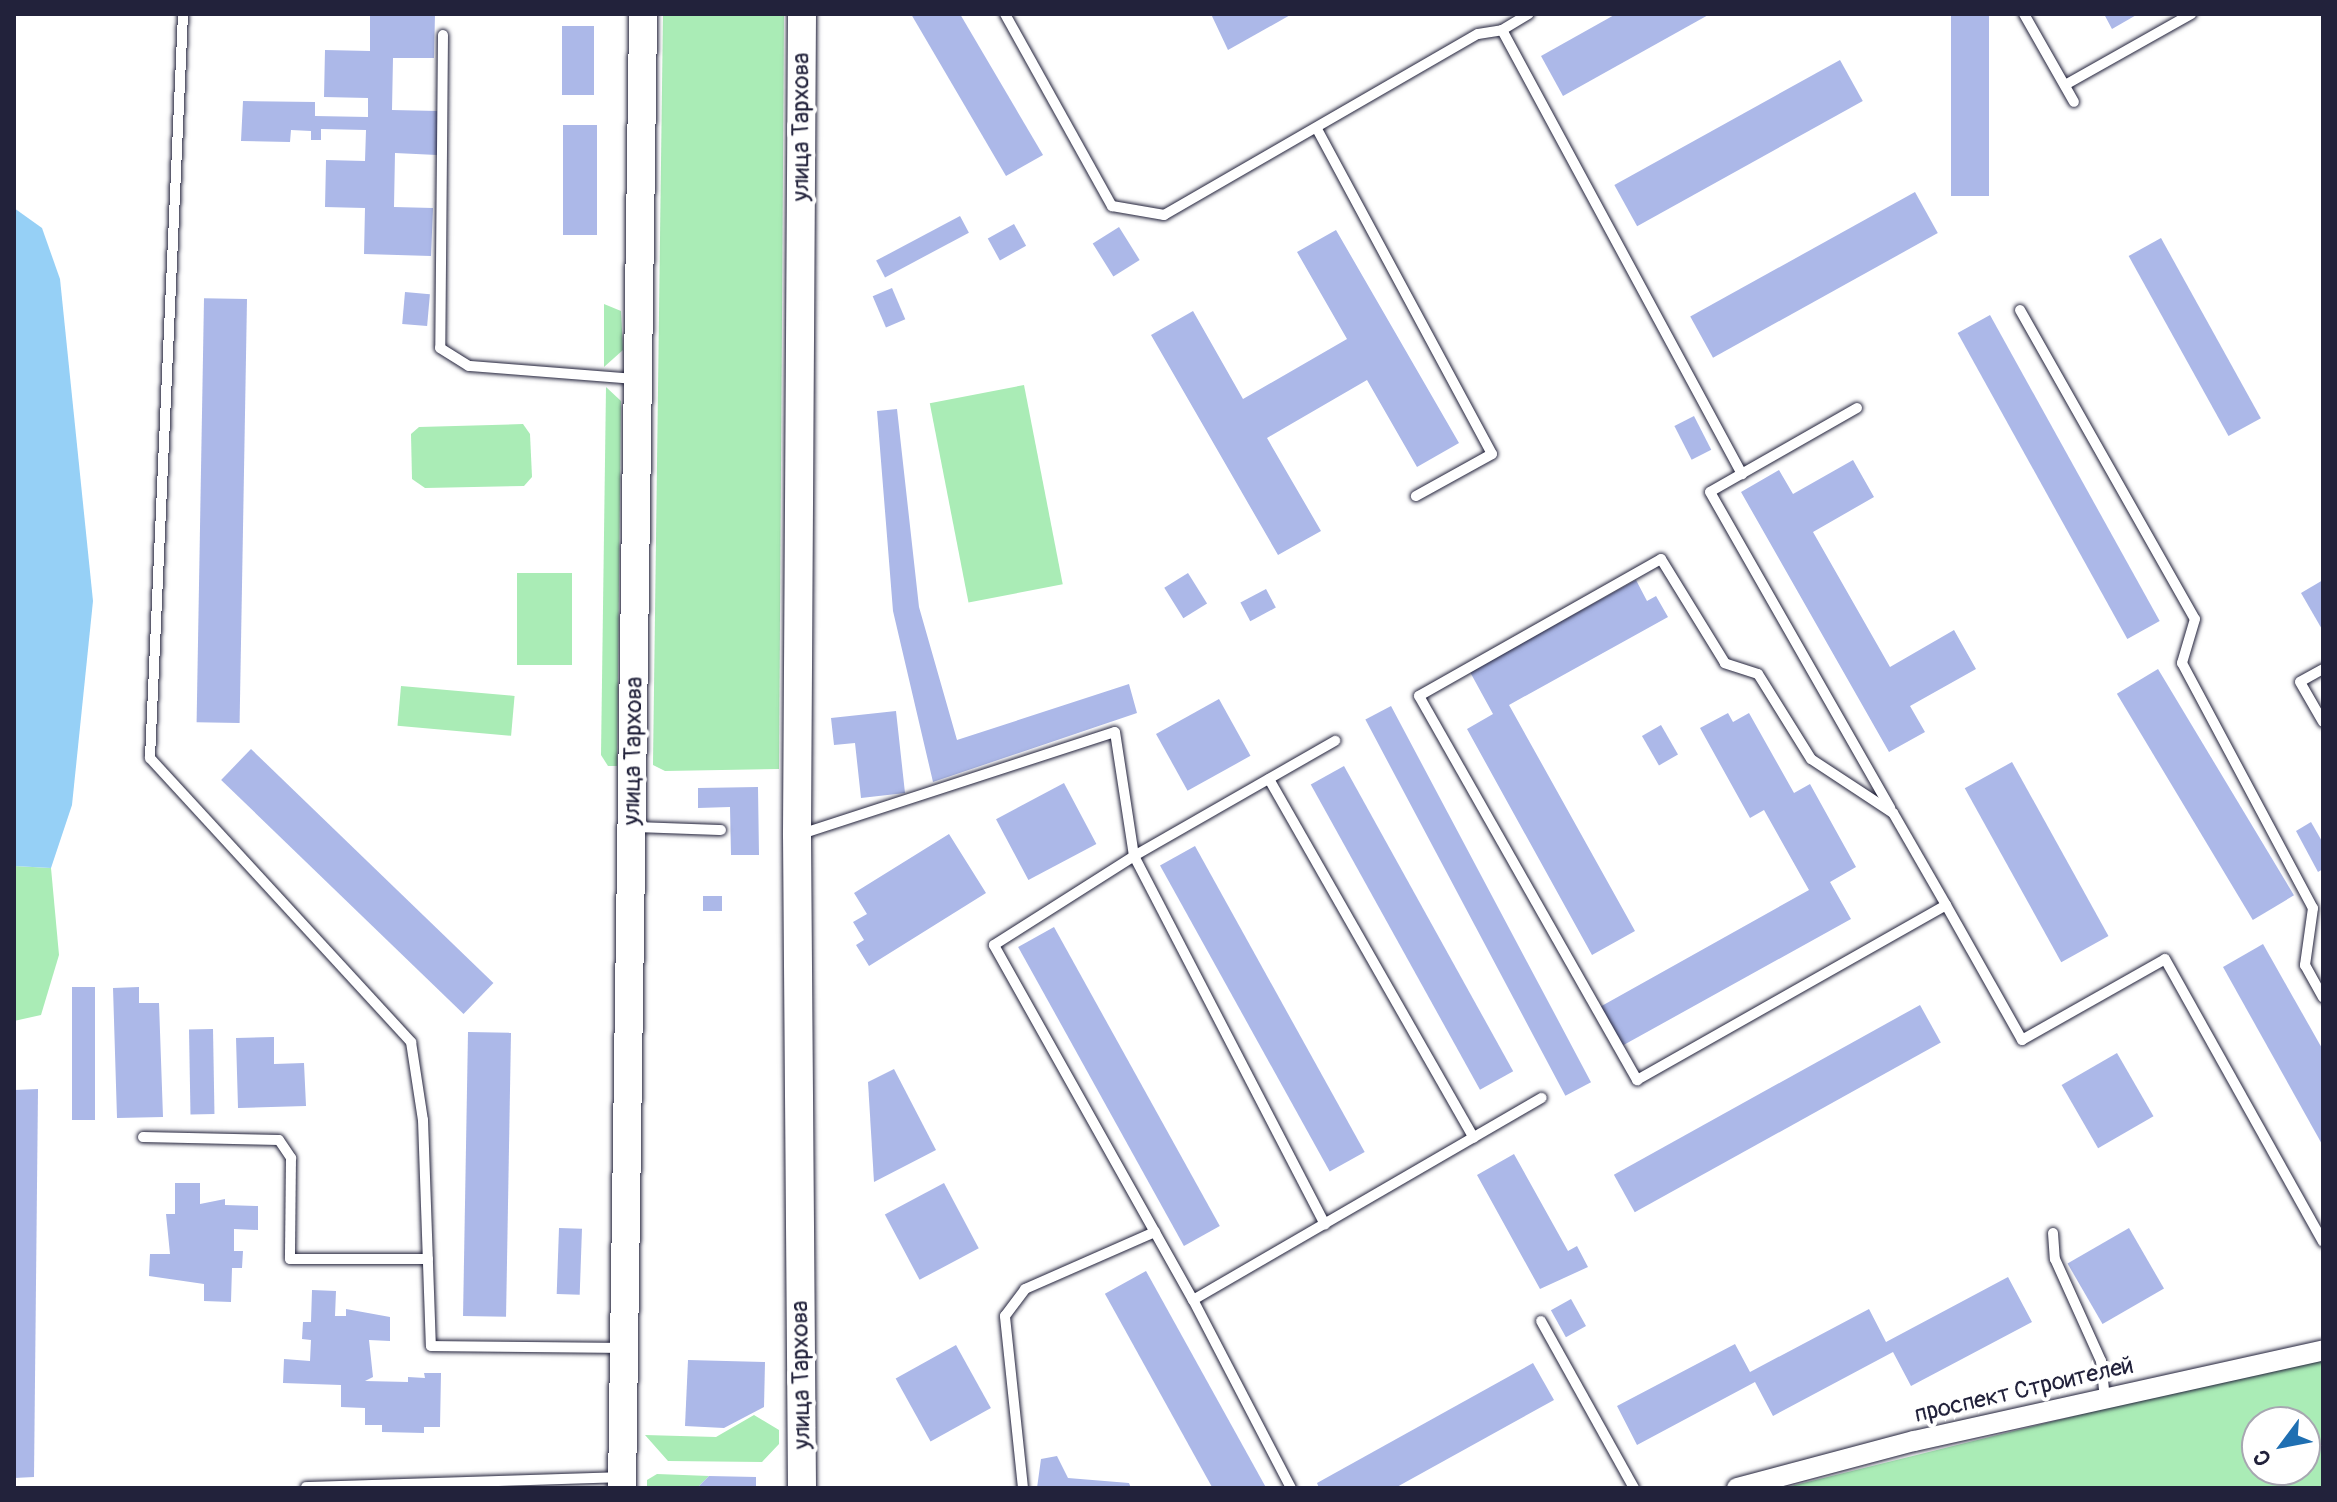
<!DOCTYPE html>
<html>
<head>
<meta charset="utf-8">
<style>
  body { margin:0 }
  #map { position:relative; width:2337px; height:1502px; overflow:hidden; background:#fff; font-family:Pangolin,sans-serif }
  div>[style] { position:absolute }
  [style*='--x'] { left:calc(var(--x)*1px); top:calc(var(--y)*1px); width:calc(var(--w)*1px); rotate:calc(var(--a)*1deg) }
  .green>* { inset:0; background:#aaecb6; transform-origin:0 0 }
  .water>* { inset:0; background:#96d0f6 }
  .building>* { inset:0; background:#acb8e8; transform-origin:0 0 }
  .roads { filter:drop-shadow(0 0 2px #22223b) drop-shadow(0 0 2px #22223b) }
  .service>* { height:10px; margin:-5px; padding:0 5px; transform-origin:5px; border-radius:5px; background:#fff }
  .minor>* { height:20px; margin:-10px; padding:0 10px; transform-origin:10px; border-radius:10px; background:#fff }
  .secondary>* { height:28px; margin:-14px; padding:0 14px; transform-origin:14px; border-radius:14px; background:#fff }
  span { translate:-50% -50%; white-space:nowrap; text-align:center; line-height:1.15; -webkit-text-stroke:8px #fff; paint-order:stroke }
  .street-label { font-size:24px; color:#22223b }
  .frame { position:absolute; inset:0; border:16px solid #22223b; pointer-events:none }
  .north { position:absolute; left:2241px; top:1406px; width:80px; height:80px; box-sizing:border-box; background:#fff; border:2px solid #a7a7b1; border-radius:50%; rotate:238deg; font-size:22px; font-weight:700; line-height:32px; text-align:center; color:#22223b }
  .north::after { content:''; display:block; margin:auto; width:28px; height:36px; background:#1f6fb2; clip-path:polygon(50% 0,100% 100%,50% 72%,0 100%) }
</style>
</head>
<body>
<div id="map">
  <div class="green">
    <i style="clip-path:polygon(663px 14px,784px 14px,779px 769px,665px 771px,653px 765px)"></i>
    <i style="clip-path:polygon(604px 304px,621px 311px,623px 350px,604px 367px)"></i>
    <i style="left:1024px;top:385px;width:203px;height:96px;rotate:79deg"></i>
    <i style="clip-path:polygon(606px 387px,621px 401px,617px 766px,608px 766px,601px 755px)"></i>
    <i style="clip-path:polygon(523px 424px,530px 434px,532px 477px,524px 486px,425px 488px,412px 479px,411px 434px,419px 427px)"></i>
    <i style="left:517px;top:573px;width:55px;height:92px"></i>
    <i style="left:401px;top:686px;width:114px;height:40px;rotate:5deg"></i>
    <i style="clip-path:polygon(14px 866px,51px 868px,59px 955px,41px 1015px,14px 1021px)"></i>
    <i style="clip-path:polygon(evenodd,2323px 1360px,2323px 1488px,1783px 1488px,2163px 1394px,2323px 1360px,2257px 1422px,2305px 1422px,2305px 1470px,2257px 1470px,2257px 1422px)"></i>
    <i style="clip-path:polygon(754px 1415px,779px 1430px,779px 1444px,762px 1462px,668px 1461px,645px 1435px,716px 1437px)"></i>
    <i style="clip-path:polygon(657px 1474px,709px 1476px,697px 1488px,647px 1488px,647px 1480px)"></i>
  </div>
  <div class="water">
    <i style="clip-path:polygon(14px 208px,42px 228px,60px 279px,93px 601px,72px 805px,51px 868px,14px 866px)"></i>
  </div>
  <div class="building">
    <i style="clip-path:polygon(370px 14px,435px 14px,434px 58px,393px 58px,392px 110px,438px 111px,437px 155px,395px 153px,394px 207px,433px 208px,431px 256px,364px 254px,365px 208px,325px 207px,326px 160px,365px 161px,366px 130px,321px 129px,321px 140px,311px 140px,311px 131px,291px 130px,290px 142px,241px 141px,243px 101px,315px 102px,315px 116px,368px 117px,368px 98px,324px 97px,325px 50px,370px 51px)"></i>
    <i style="clip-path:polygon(911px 14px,960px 14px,1043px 155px,1006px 176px)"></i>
    <i style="clip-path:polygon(1211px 14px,1292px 14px,1228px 50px)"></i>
    <i style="clip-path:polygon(1616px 14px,1710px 14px,1563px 96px,1541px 56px)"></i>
    <i style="left:1951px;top:14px;width:38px;height:182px"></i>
    <i style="clip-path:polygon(2104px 14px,2138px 14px,2112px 29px)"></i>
    <i style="left:562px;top:26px;width:32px;height:69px"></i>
    <i style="left:1840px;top:60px;width:47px;height:258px;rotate:61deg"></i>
    <i style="left:563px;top:125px;width:34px;height:110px"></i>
    <i style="left:1915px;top:192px;width:47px;height:257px;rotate:61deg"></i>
    <i style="left:960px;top:216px;width:19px;height:95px;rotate:62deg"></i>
    <i style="left:1014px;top:224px;width:25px;height:30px;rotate:61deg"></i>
    <i style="left:1119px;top:227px;width:39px;height:31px;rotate:58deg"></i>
    <i style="clip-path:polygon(1336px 230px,1459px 443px,1417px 467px,1367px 380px,1267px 438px,1321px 531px,1278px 555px,1151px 335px,1193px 311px,1243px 399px,1347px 339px,1297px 252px)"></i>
    <i style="left:2161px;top:238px;width:206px;height:37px;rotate:61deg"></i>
    <i style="left:892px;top:288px;width:34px;height:21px;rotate:67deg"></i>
    <i style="left:405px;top:292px;width:25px;height:32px;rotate:5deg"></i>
    <i style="left:247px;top:299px;width:424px;height:43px;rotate:91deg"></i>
    <i style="left:1990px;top:315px;width:350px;height:37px;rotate:61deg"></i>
    <i style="clip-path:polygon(897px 409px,919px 607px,957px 740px,1129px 684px,1137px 713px,933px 782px,893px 611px,877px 411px)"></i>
    <i style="left:1694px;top:416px;width:38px;height:22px;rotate:63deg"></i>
    <i style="clip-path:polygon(1853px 460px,1874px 497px,1813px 532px,1890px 667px,1954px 630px,1976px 669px,1910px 706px,1925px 732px,1889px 752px,1741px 492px,1779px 470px,1793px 494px)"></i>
    <i style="left:1188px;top:573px;width:36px;height:28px;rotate:58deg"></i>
    <i style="clip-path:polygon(1636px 580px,1647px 601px,1656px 596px,1668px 617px,1509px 705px,1635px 931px,1592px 955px,1467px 729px,1493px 714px,1470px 672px)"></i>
    <i style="clip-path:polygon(2323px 580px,2323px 631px,2301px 593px)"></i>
    <i style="left:1266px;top:589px;width:21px;height:29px;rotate:62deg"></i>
    <i style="left:2158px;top:669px;width:264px;height:48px;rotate:59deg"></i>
    <i style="left:1219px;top:699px;width:65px;height:72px;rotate:61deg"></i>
    <i style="left:1391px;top:706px;width:426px;height:29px;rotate:62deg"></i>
    <i style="clip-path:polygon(896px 711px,905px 793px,861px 798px,855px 743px,834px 745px,831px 718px)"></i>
    <i style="clip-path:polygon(1728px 713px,1733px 722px,1749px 713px,1794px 793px,1810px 784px,1856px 867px,1830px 882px,1851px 919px,1620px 1047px,1598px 1008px,1809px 890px,1764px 810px,1750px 818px,1700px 728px)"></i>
    <i style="left:1661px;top:725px;width:34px;height:22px;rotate:60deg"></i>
    <i style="left:251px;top:749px;width:337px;height:43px;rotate:44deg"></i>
    <i style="left:2012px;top:762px;width:199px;height:54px;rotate:61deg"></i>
    <i style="left:1344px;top:766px;width:349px;height:38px;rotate:61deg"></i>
    <i style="left:1064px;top:783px;width:69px;height:77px;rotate:62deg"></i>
    <i style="clip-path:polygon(758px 787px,759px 855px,731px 855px,730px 807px,698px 808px,698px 788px)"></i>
    <i style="clip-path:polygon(2311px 822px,2323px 843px,2323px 869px,2318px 872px,2296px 831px)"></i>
    <i style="clip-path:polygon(949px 834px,986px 893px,869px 966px,856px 945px,864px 940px,853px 922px,867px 914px,854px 893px)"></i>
    <i style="left:1195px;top:846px;width:350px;height:40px;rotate:61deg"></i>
    <i style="left:703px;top:896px;width:19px;height:15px"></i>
    <i style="left:1054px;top:927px;width:342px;height:41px;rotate:61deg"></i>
    <i style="clip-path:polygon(2263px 944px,2323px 1050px,2323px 1146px,2223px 967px)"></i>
    <i style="left:72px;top:987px;width:23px;height:133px"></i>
    <i style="clip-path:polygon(139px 987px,139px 1003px,159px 1003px,163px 1117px,117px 1118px,113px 988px)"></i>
    <i style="left:1920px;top:1005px;width:43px;height:350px;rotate:61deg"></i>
    <i style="left:213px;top:1029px;width:85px;height:24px;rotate:89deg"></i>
    <i style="left:468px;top:1032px;width:43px;height:284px;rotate:1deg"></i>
    <i style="clip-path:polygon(274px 1037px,274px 1064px,304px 1063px,306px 1106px,238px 1108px,236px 1038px)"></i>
    <i style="left:2117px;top:1053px;width:73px;height:64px;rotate:60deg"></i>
    <i style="clip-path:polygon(894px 1069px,936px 1150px,874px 1182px,868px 1082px)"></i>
    <i style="clip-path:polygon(38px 1089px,34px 1477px,14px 1478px,14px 1090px)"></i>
    <i style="clip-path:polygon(1514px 1154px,1568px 1251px,1577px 1246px,1588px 1267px,1540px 1289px,1477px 1175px)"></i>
    <i style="clip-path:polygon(175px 1183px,200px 1183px,200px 1204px,225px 1199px,225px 1205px,258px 1206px,258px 1230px,234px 1229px,234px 1251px,243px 1251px,242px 1268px,232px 1268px,231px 1302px,204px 1301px,204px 1284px,149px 1276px,150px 1254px,170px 1254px,166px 1214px,175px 1214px)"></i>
    <i style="left:944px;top:1183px;width:74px;height:67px;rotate:62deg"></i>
    <i style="left:559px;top:1228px;width:23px;height:66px;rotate:2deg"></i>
    <i style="left:2129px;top:1228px;width:70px;height:71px;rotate:60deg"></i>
    <i style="left:1146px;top:1271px;width:248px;height:47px;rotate:61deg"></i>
    <i style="clip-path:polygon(2008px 1277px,2032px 1322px,1911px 1386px,1893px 1352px,1773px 1416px,1755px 1382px,1637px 1445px,1617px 1406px,1735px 1344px,1750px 1372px,1869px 1309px,1886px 1342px)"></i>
    <i style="clip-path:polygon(312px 1290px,336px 1291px,335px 1316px,346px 1316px,346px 1309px,390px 1317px,390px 1341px,369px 1340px,373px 1377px,365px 1381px,408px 1382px,408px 1377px,425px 1378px,424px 1373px,441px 1373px,440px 1427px,424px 1427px,424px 1433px,382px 1432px,382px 1425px,365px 1425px,365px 1408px,341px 1407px,341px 1385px,283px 1383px,284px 1359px,310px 1361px,311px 1340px,302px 1339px,303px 1322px,311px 1322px)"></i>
    <i style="left:1571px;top:1299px;width:31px;height:23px;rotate:61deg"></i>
    <i style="left:956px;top:1345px;width:72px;height:69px;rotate:61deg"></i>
    <i style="clip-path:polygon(688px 1360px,765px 1362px,764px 1407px,724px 1428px,685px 1426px)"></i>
    <i style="clip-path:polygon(1533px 1363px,1554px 1400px,1395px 1488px,1319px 1488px,1317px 1483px)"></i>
    <i style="clip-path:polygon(1057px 1456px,1068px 1478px,1129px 1483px,1131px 1488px,1037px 1488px,1041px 1459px)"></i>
    <i style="clip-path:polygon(709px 1476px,756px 1477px,756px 1488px,697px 1488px)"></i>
  </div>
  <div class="roads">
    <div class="service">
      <i style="--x:183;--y:14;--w:745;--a:92.54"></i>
      <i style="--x:150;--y:758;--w:386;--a:47.4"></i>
      <i style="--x:411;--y:1042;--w:79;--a:81.3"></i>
      <i style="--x:423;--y:1120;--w:226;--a:88"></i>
      <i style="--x:431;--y:1346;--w:191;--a:0.6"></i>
      <i style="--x:1005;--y:14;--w:220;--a:60.9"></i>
      <i style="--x:1112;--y:206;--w:53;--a:9.8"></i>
      <i style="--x:1164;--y:215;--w:362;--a:-30"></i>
      <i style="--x:1478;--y:34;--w:24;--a:-9"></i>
      <i style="--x:1502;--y:30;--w:31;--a:-31"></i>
      <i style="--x:2024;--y:14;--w:101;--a:60.4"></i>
      <i style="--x:1502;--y:30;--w:505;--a:61.61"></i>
      <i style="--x:443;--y:35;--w:313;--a:90.5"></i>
      <i style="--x:440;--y:348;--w:34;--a:32"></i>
      <i style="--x:469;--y:366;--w:168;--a:4.5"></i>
      <i style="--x:2065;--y:85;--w:145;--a:-29.4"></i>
      <i style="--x:1317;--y:129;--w:369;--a:61.7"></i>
      <i style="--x:1492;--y:454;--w:87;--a:151.1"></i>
      <i style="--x:2020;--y:310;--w:355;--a:60.5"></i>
      <i style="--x:2195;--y:619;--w:46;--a:106.5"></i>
      <i style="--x:2182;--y:663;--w:278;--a:61.9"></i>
      <i style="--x:2313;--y:908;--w:58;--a:98"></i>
      <i style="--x:2305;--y:965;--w:37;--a:61"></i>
      <i style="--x:1857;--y:408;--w:169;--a:150.3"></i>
      <i style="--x:1710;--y:492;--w:364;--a:60.3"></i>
      <i style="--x:2323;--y:669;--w:26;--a:151"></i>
      <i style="--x:2300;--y:682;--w:46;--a:60.1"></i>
      <i style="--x:1269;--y:779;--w:413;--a:60.3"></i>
      <i style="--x:634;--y:827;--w:87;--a:2"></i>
      <i style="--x:798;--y:835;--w:333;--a:-18"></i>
      <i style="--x:1115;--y:732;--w:125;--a:81.3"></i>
      <i style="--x:1134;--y:856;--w:415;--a:62.6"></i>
      <i style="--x:1946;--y:905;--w:106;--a:-119.9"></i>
      <i style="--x:1893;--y:813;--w:98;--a:-146.6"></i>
      <i style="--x:1811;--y:759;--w:100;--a:-121.9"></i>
      <i style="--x:1758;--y:674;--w:35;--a:-162"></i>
      <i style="--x:1725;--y:663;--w:122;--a:-121.6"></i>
      <i style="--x:1661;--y:559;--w:278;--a:150.5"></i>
      <i style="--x:1419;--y:696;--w:442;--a:60.4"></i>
      <i style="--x:1637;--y:1080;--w:355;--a:-29.5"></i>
      <i style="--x:1946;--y:905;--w:155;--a:60.6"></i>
      <i style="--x:2022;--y:1040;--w:164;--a:-29.5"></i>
      <i style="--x:2165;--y:959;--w:324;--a:60.8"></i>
      <i style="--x:143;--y:1137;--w:136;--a:1.3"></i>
      <i style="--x:279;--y:1140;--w:22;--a:56"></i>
      <i style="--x:291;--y:1158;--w:101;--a:90.6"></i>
      <i style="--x:290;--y:1259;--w:138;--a:0"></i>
      <i style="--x:2053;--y:1233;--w:26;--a:86"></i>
      <i style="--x:2055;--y:1259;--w:112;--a:65.7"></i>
      <i style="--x:2101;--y:1361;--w:37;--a:84"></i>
      <i style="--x:1193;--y:1300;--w:403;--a:-30.1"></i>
      <i style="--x:1541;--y:1321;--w:191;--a:60.9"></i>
      <i style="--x:306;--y:1487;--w:314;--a:-1.8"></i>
      <i style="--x:1023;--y:1488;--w:173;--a:-96"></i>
      <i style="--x:1005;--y:1316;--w:34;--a:-53"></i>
      <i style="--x:1025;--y:1289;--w:142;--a:-23.7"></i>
      <i style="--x:1291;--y:1488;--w:212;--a:-117.5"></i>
      <i style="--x:1193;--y:1300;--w:407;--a:-119.3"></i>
      <i style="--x:994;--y:945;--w:166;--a:-32.4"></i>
      <i style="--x:1134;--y:856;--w:232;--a:-29.8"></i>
    </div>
    <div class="minor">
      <i style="--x:1737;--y:1488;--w:183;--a:-14.9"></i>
      <i style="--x:1914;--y:1441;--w:419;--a:-12.5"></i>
    </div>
    <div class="secondary">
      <i style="--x:802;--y:14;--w:821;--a:90.35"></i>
      <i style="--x:797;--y:835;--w:653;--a:89.56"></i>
      <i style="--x:622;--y:1488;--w:1474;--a:-89.18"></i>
    </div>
  </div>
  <div class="street-label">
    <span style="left:801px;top:127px;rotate:-90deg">улица Тархова</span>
    <span style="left:633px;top:751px;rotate:-89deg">улица Тархова</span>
    <span style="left:801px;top:1375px;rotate:-91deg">улица Тархова</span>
    <span style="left:2024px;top:1390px;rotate:-13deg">проспект Строителей</span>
  </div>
  <div class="frame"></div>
  <div class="north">С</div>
</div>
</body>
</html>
